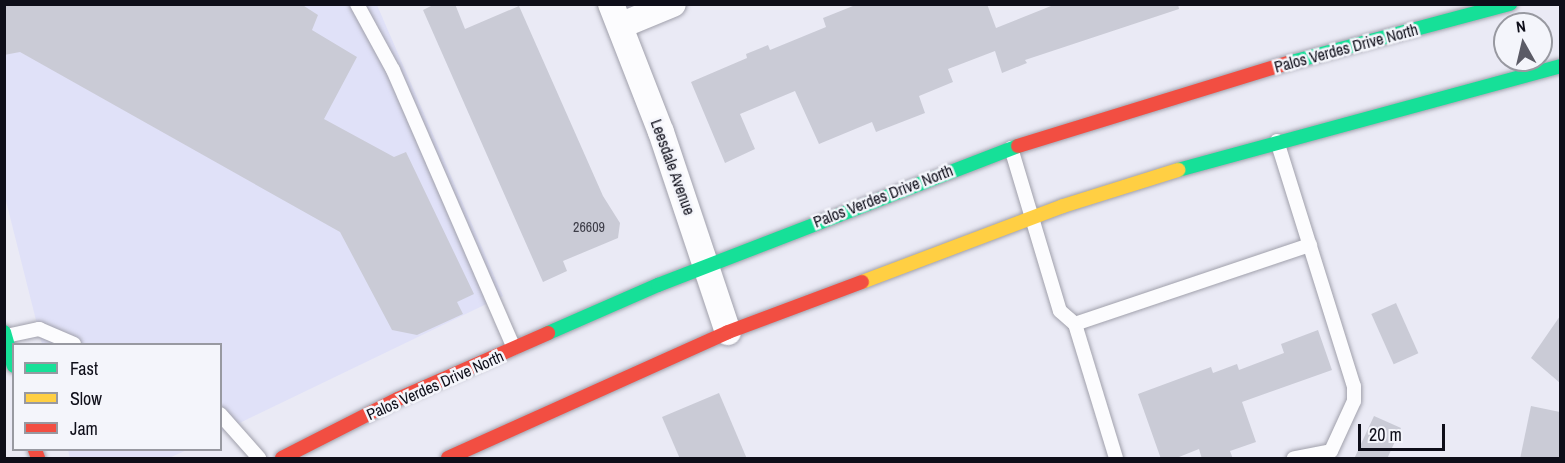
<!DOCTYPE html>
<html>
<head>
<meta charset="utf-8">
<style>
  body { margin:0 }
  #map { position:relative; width:1565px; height:463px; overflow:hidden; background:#eaeaf5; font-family:"Archivo Narrow",sans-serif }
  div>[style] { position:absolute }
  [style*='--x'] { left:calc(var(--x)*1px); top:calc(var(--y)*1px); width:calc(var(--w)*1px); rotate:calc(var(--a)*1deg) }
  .built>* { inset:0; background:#e0e1f8 }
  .building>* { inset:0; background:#cacbd6; transform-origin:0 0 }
  .roads { filter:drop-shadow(0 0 2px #a0a0ab) drop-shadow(0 0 2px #a0a0ab) }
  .lane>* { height:14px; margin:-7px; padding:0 7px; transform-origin:7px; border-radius:7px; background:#fcfcfe }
  .street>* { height:26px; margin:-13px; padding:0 13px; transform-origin:13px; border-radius:13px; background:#fcfcfe }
  .fast>* { height:14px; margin:-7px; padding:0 7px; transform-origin:7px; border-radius:7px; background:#16e098 }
  .slow>* { height:14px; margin:-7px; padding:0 7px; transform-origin:7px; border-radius:7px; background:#ffcf43 }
  .jam>* { height:14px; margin:-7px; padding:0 7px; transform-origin:7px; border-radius:7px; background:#f24e42 }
  span { translate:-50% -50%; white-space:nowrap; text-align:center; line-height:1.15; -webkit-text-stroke:5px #f4f5fb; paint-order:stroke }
  .number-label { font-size:14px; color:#3d3d48 }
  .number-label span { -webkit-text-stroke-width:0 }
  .street-label { font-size:16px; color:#0e0e19 }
  .frame { position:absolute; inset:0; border:6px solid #0e0e19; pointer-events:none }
  .legend { position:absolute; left:12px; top:343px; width:210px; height:108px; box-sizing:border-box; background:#f4f5fb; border:2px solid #9899a1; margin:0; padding:8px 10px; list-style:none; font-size:18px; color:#0e0e19 }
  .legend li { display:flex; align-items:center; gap:12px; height:30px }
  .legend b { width:30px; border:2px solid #9899a1 }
  .north { position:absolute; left:1493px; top:12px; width:60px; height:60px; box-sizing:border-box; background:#f4f5fb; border:2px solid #9899a1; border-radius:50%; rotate:352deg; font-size:16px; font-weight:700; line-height:24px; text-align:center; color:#0e0e19 }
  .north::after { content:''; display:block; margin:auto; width:21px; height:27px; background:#5b5b66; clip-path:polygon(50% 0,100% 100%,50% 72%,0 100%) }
  .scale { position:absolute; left:1358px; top:424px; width:87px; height:27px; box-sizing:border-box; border:3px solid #0e0e19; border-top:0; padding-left:8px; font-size:18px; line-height:21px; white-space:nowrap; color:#0e0e19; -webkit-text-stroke:4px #f4f5fb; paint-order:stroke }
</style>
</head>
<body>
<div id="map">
  <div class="built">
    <i style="clip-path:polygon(4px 5px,377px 5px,503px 296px,221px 432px,220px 344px,42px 344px,5px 197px)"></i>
    <i style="clip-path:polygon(68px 450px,187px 450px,169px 458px,70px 458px)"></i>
  </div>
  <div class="building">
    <i style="clip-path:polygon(4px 4px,301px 4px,318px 15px,312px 30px,357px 57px,324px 119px,394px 157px,406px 152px,474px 294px,457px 302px,463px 314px,417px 335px,392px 330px,340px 232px,20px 52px,4px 55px)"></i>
    <i style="clip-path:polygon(435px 4px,455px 4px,465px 29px,519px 6px,603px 196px,620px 223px,618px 238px,563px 261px,567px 271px,543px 282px,423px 10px)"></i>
    <i style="clip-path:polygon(858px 4px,987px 4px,996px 28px,1056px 4px,1178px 4px,1179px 9px,1025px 60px,1027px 63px,1002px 73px,995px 51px,948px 69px,953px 82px,919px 96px,925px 113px,876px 132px,872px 122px,819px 144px,795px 91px,740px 114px,755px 149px,725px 163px,691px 82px,747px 58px,746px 54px,768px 45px,770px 50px,826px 27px,823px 18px)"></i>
    <i style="left:1396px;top:303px;width:55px;height:27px;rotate:66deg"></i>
    <i style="clip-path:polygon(1560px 316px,1560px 383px,1531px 358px)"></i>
    <i style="clip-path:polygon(1318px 330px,1332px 370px,1242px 402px,1256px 442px,1230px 451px,1233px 459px,1202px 459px,1199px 449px,1174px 459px,1161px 459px,1138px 394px,1211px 367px,1213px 373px,1237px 364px,1239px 370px,1284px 353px,1281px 344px)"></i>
    <i style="clip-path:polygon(719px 393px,747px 459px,680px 459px,662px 417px)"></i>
    <i style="clip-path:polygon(1531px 406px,1560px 412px,1560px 459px,1520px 459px)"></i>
    <i style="clip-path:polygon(1374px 416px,1401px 428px,1387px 459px,1354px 459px)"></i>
  </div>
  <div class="roads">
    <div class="lane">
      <i style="--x:357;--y:4;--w:75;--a:61.4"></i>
      <i style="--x:393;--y:70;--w:303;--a:66.5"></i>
      <i style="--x:1277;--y:141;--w:257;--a:72.6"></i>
      <i style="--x:1354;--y:386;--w:15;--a:90"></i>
      <i style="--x:1354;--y:401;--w:55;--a:114.7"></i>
      <i style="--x:1331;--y:451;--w:38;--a:169"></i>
      <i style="--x:1011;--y:148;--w:170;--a:73.3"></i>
      <i style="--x:1060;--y:311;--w:20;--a:41"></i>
      <i style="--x:1075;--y:324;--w:248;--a:-18.6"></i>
      <i style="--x:1075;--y:324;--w:140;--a:73"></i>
      <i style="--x:6;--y:336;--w:34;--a:-12"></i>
      <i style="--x:39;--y:329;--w:38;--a:23"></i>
      <i style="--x:220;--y:414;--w:59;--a:48.4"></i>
    </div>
    <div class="street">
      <i style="--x:611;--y:4;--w:137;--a:68.7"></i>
      <i style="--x:661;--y:132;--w:211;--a:71.5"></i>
      <i style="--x:622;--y:25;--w:55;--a:-22.4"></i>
    </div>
    <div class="fast">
      <i style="--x:1288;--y:63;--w:230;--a:-14.9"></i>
      <i style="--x:1178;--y:170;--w:396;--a:-15.2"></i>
      <i style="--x:4;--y:332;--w:35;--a:74"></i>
      <i style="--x:548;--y:333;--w:120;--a:-23.6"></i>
      <i style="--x:658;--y:285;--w:386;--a:-21.1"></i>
    </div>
    <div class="slow">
      <i style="--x:862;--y:282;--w:215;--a:-20.7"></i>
      <i style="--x:1063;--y:206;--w:121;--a:-17.4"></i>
    </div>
    <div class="jam">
      <i style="--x:1018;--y:146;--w:282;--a:-17.1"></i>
      <i style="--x:35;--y:450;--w:9;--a:69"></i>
      <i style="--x:282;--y:458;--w:130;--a:-27"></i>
      <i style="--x:398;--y:399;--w:164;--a:-23.7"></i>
      <i style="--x:448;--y:458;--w:307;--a:-24.2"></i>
      <i style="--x:728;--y:332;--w:143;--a:-20.5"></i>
    </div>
  </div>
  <div class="number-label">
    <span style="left:589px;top:227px">26609</span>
  </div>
  <div class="street-label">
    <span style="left:1346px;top:48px;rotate:-15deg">Palos Verdes Drive North</span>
    <span style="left:673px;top:167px;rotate:70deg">Leesdale Avenue</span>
    <span style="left:883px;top:196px;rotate:-21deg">Palos Verdes Drive North</span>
    <span style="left:435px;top:385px;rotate:-24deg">Palos Verdes Drive North</span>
  </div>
  <div class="frame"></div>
  <ul class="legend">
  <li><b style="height:8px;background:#16e098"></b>Fast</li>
  <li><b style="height:8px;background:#ffcf43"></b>Slow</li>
  <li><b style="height:8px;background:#f24e42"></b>Jam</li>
  </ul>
  <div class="north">N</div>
  <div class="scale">20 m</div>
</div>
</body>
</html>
